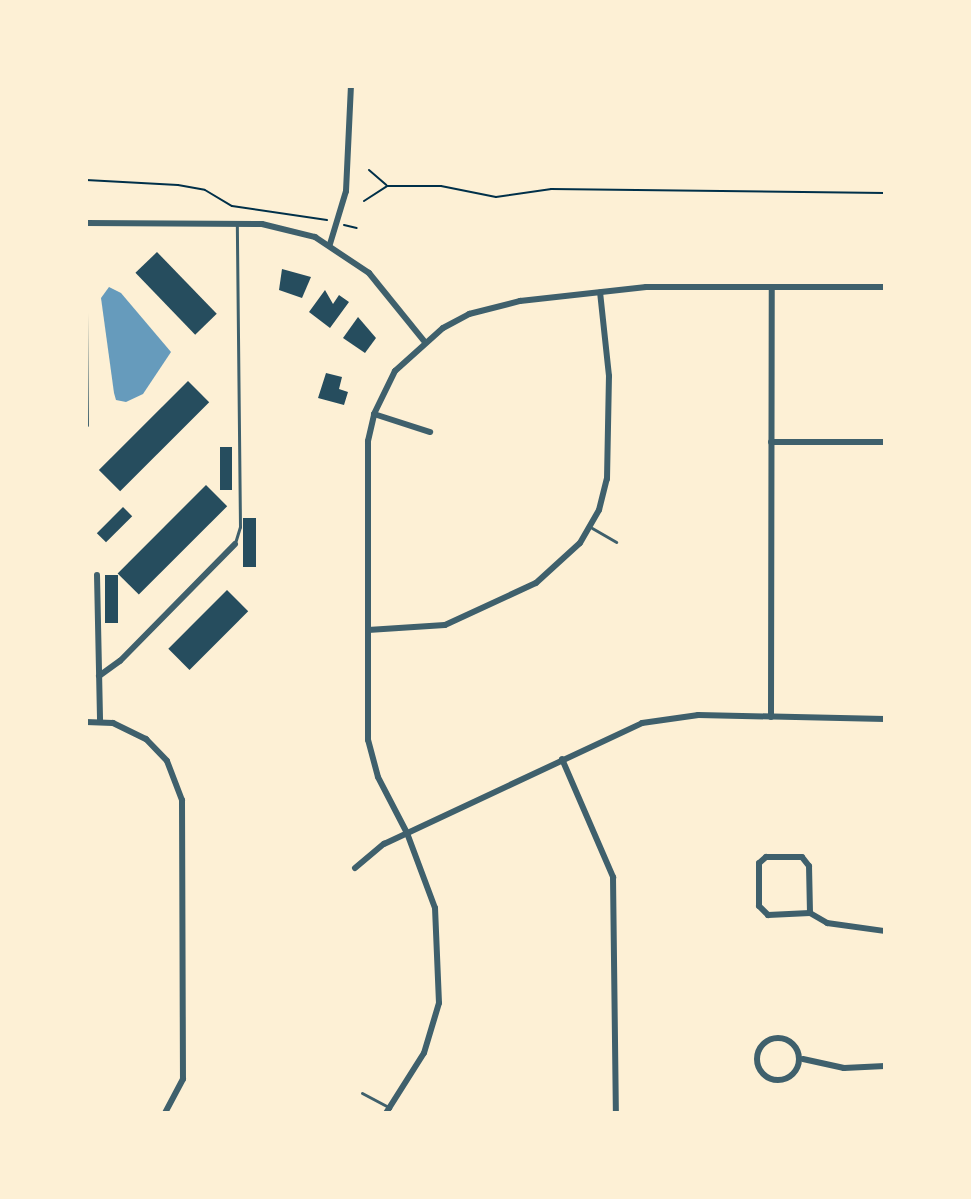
<!DOCTYPE html>
<html>
<head>
<meta charset="utf-8">
<style>
  body { margin:0 }
  #map { position:relative; width:971px; height:1199px; overflow:hidden; background:#fdf0d5; font-family:Jost,sans-serif }
  div>[style] { position:absolute }
  [style*='--x'] { left:calc(var(--x)*1px); top:calc(var(--y)*1px); width:calc(var(--w)*1px); rotate:calc(var(--a)*1deg) }
  .water>* { inset:0; background:#669bbc }
  .building>* { inset:0; background:#264d5e; transform-origin:0 0 }
  .path>* { height:2px; margin:-1px; padding:0 1px; transform-origin:1px; border-radius:1px; background:#003049 }
  .service>* { height:3px; margin:-1.5px; padding:0 1.5px; transform-origin:1.5px; border-radius:1.5px; background:#3f606c }
  .minor>* { height:6px; margin:-3px; padding:0 3px; transform-origin:3px; border-radius:3px; background:#3f606c }
  .minor>.ring { margin:-3px; padding:0; box-sizing:content-box; background:none; border:6px solid #3f606c; border-radius:50% }
  span { translate:-50% -50%; white-space:nowrap; text-align:center; line-height:1.15; -webkit-text-stroke:8px #fdf0d5; paint-order:stroke }
  .frame { position:absolute; inset:0; border:88px solid #fdf0d5; pointer-events:none }
</style>
</head>
<body>
<div id="map">
  <div class="water">
    <i style="clip-path:polygon(109px 287px,121px 293px,171px 352px,143px 394px,126px 402px,116px 400px,114px 393px,101px 298px)"></i>
  </div>
  <div class="building">
    <i style="left:157px;top:252px;width:86px;height:30px;rotate:46deg"></i>
    <i style="clip-path:polygon(282px 269px,311px 277px,302px 298px,279px 290px)"></i>
    <i style="clip-path:polygon(325px 290px,333px 304px,339px 295px,349px 302px,330px 328px,309px 312px)"></i>
    <i style="clip-path:polygon(358px 317px,376px 338px,365px 353px,343px 338px)"></i>
    <i style="clip-path:polygon(326px 373px,342px 377px,339px 389px,348px 392px,344px 405px,318px 398px)"></i>
    <i style="left:188px;top:381px;width:30px;height:126px;rotate:45deg"></i>
    <i style="left:220px;top:447px;width:12px;height:43px"></i>
    <i style="left:206px;top:485px;width:30px;height:125px;rotate:45deg"></i>
    <i style="left:123px;top:507px;width:13px;height:37px;rotate:45deg"></i>
    <i style="left:256px;top:518px;width:49px;height:13px;rotate:90deg"></i>
    <i style="left:105px;top:575px;width:13px;height:48px"></i>
    <i style="left:227px;top:590px;width:30px;height:83px;rotate:45deg"></i>
  </div>
  <div class="path">
    <i style="--x:369;--y:170;--w:23;--a:41"></i>
    <i style="--x:86;--y:180;--w:92;--a:3.1"></i>
    <i style="--x:178;--y:185;--w:27;--a:10"></i>
    <i style="--x:205;--y:190;--w:31;--a:31"></i>
    <i style="--x:232;--y:206;--w:96;--a:8.4"></i>
    <i style="--x:364;--y:201;--w:27;--a:-33"></i>
    <i style="--x:387;--y:186;--w:54;--a:0"></i>
    <i style="--x:441;--y:186;--w:56;--a:11.3"></i>
    <i style="--x:496;--y:197;--w:56;--a:-8.3"></i>
    <i style="--x:551;--y:189;--w:334;--a:0.7"></i>
    <i style="--x:344;--y:225;--w:13;--a:13"></i>
  </div>
  <div class="service">
    <i style="--x:86;--y:312;--w:113;--a:89.5"></i>
    <i style="--x:592;--y:528;--w:28;--a:30"></i>
    <i style="--x:235;--y:543;--w:17;--a:-73"></i>
    <i style="--x:240;--y:527;--w:304;--a:-90.6"></i>
    <i style="--x:362;--y:1093;--w:32;--a:28"></i>
  </div>
  <div class="minor">
    <i style="--x:86;--y:223;--w:176;--a:0.3"></i>
    <i style="--x:262;--y:224;--w:55;--a:13.8"></i>
    <i style="--x:315;--y:237;--w:65;--a:33.7"></i>
    <i style="--x:369;--y:273;--w:87;--a:51"></i>
    <i style="--x:330;--y:244;--w:55;--a:-73.2"></i>
    <i style="--x:346;--y:191;--w:105;--a:-87.3"></i>
    <i style="--x:374;--y:414;--w:59;--a:17.8"></i>
    <i style="--x:771;--y:442;--w:114;--a:0"></i>
    <i style="--x:97;--y:575;--w:147;--a:88.8"></i>
    <i style="--x:368;--y:630;--w:77;--a:-3.7"></i>
    <i style="--x:445;--y:625;--w:100;--a:-24.8"></i>
    <i style="--x:536;--y:583;--w:59;--a:-42.3"></i>
    <i style="--x:580;--y:543;--w:38;--a:-60"></i>
    <i style="--x:599;--y:510;--w:32;--a:-76"></i>
    <i style="--x:607;--y:479;--w:103;--a:-88.9"></i>
    <i style="--x:609;--y:376;--w:84;--a:-96.1"></i>
    <i style="--x:99;--y:676;--w:26;--a:-36"></i>
    <i style="--x:120;--y:661;--w:164;--a:-45.5"></i>
    <i style="--x:771;--y:717;--w:430;--a:-89.9"></i>
    <i style="--x:86;--y:722;--w:27;--a:2"></i>
    <i style="--x:113;--y:723;--w:37;--a:26"></i>
    <i style="--x:146;--y:739;--w:30;--a:46"></i>
    <i style="--x:167;--y:761;--w:42;--a:69"></i>
    <i style="--x:182;--y:800;--w:279;--a:89.8"></i>
    <i style="--x:183;--y:1079;--w:38;--a:118"></i>
    <i style="--x:562;--y:759;--w:129;--a:66.6"></i>
    <i style="--x:613;--y:877;--w:236;--a:89.3"></i>
    <i style="--x:355;--y:868;--w:38;--a:-40"></i>
    <i style="--x:384;--y:844;--w:285;--a:-25.1"></i>
    <i style="--x:642;--y:723;--w:57;--a:-8.1"></i>
    <i style="--x:698;--y:715;--w:187;--a:1.2"></i>
    <i style="--x:810;--y:913;--w:47;--a:-91.2"></i>
    <i style="--x:809;--y:866;--w:11;--a:-128"></i>
    <i style="--x:802;--y:857;--w:36;--a:180"></i>
    <i style="--x:766;--y:857;--w:9;--a:139"></i>
    <i style="--x:759;--y:863;--w:43;--a:90"></i>
    <i style="--x:759;--y:906;--w:13;--a:45"></i>
    <i style="--x:768;--y:915;--w:42;--a:-2.7"></i>
    <i style="--x:810;--y:913;--w:20;--a:30"></i>
    <i style="--x:827;--y:923;--w:59;--a:7.9"></i>
    <i class="ring" style="left:757px;top:1038px;width:36px;height:36px"></i>
    <i style="--x:803;--y:1059;--w:42;--a:12.4"></i>
    <i style="--x:844;--y:1068;--w:41;--a:-2.8"></i>
    <i style="--x:386;--y:1113;--w:71;--a:-57.7"></i>
    <i style="--x:424;--y:1053;--w:52;--a:-73.3"></i>
    <i style="--x:439;--y:1003;--w:95;--a:-92.4"></i>
    <i style="--x:435;--y:908;--w:80;--a:-110.5"></i>
    <i style="--x:407;--y:833;--w:63;--a:-117.4"></i>
    <i style="--x:378;--y:777;--w:38;--a:-105"></i>
    <i style="--x:368;--y:740;--w:299;--a:-90"></i>
    <i style="--x:368;--y:441;--w:28;--a:-77"></i>
    <i style="--x:374;--y:414;--w:48;--a:-64"></i>
    <i style="--x:395;--y:371;--w:64;--a:-41.9"></i>
    <i style="--x:443;--y:328;--w:30;--a:-28"></i>
    <i style="--x:469;--y:314;--w:53;--a:-14.3"></i>
    <i style="--x:520;--y:301;--w:127;--a:-6.3"></i>
    <i style="--x:646;--y:287;--w:239;--a:0"></i>
  </div>
  <div class="frame"></div>
</div>
</body>
</html>
